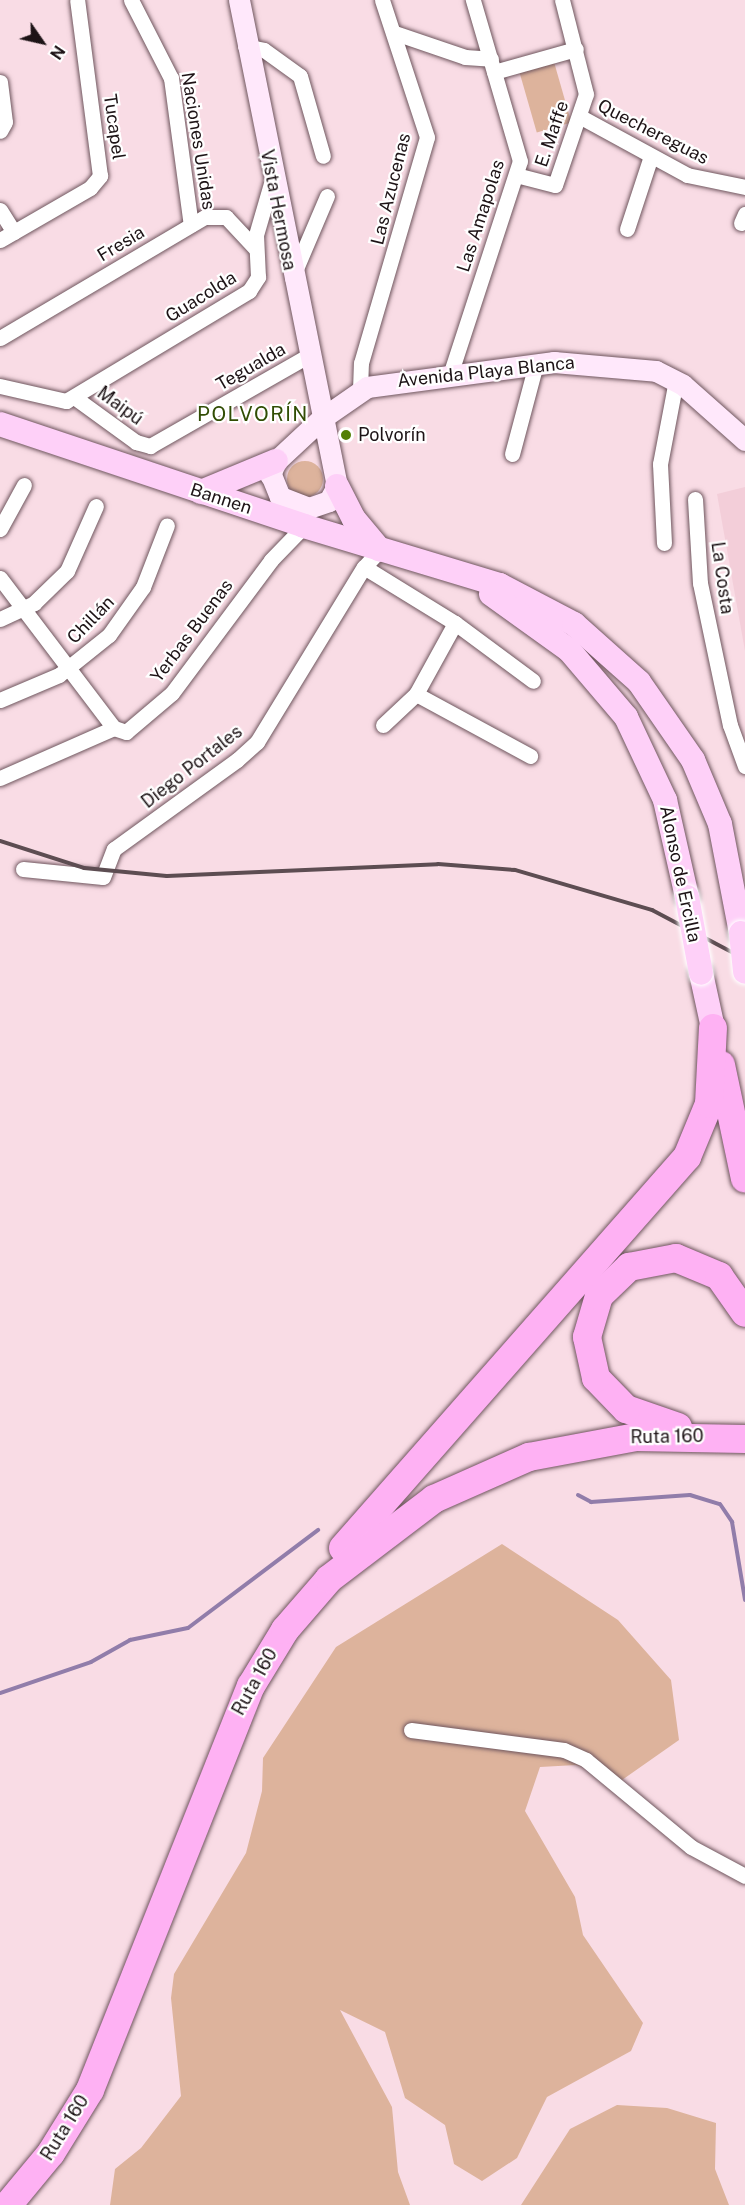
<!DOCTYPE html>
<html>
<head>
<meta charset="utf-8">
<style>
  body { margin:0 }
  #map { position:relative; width:745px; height:2205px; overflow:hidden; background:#f9dce5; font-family:"Public Sans",sans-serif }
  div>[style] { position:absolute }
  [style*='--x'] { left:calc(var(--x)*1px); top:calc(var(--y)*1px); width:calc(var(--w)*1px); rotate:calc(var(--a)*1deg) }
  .built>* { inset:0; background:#f3ced9 }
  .green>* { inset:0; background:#ddb39c; transform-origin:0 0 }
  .round { border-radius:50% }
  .stream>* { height:4px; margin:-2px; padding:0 2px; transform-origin:2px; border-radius:2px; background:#917daa }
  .roads { filter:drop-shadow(0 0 2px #6f565e) drop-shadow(0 0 2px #6f565e) }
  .street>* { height:15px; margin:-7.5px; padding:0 7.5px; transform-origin:7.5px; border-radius:7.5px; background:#fff }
  .secondary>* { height:21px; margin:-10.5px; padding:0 10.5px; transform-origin:10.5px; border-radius:10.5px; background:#ffe8fb }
  .primary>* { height:24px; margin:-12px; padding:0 12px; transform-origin:12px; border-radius:12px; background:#fed0f8 }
  .highway>* { height:28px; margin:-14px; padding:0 14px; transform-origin:14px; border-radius:14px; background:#feb1f3 }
  .rail>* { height:4px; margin:-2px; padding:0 2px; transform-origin:2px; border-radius:2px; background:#5d4d52 }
  .bridges { filter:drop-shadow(0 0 2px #fff) drop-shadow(0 0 2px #fff) }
  .primary-bridge>* { height:24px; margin:-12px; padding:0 12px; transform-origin:12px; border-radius:12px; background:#fed0f8 }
  .dots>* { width:16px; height:16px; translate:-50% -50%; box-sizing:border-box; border:3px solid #fff; border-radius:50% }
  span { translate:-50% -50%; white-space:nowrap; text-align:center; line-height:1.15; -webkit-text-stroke:4.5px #fff; paint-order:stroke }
  .street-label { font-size:18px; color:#1d1316 }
  .poi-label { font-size:18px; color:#1d1316 }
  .left { translate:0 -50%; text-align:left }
  .neighbourhood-label { font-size:20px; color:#314d04; letter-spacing:1.5px }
  .north { position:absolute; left:12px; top:12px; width:60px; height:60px; -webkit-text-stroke:4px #fff; paint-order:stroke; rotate:124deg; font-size:16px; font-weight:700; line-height:24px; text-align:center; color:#1d1316 }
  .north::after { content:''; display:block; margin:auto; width:21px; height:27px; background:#1d1316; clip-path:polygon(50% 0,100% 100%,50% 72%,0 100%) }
</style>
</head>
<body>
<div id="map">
  <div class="built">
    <i style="clip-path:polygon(745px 487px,745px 651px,717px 494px)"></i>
  </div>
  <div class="green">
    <i style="left:554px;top:62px;width:63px;height:36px;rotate:74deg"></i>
    <i class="round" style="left:287px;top:461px;width:36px;height:36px"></i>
    <i style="clip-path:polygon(502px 1544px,618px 1620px,671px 1680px,679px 1740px,622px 1780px,576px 1765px,540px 1767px,525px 1811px,575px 1897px,583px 1935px,643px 2023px,631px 2051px,547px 2097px,517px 2158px,482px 2181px,454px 2164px,445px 2125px,405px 2098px,385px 2032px,340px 2010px,392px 2107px,398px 2172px,410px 2205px,110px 2205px,115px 2169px,141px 2148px,181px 2096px,171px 1998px,174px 1974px,246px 1853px,262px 1791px,263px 1758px,336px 1647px)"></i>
    <i style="clip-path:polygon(617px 2105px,667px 2108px,716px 2123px,715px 2169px,729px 2205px,521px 2205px,570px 2129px)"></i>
  </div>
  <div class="stream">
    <i style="--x:578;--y:1495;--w:15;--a:28"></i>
    <i style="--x:591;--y:1502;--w:99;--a:-4"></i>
    <i style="--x:690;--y:1495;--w:31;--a:17"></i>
    <i style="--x:720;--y:1504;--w:22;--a:56"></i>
    <i style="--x:732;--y:1522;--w:79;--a:80.5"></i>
    <i style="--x:0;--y:1693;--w:96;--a:-18.8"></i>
    <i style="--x:91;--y:1662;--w:45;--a:-29.4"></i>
    <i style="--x:130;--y:1640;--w:59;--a:-11.7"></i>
    <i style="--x:188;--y:1628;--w:163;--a:-37"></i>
  </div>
  <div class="roads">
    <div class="street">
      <i style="--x:131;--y:0;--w:88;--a:62.9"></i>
      <i style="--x:171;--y:78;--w:148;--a:82.3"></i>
      <i style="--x:395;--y:33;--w:74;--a:18.9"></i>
      <i style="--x:465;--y:57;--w:26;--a:4"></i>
      <i style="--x:245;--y:46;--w:19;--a:12"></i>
      <i style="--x:264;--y:50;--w:44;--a:35.8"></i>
      <i style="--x:300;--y:76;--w:83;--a:74"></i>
      <i style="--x:494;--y:72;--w:85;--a:-15.7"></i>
      <i style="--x:0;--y:82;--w:40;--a:82.9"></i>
      <i style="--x:5;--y:122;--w:10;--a:119"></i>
      <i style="--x:579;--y:116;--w:123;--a:28.6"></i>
      <i style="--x:687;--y:175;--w:59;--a:11.7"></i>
      <i style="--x:516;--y:175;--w:40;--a:14.4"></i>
      <i style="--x:555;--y:185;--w:96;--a:-71.2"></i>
      <i style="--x:586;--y:94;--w:97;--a:-104.3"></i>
      <i style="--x:0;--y:210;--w:26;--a:58"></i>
      <i style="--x:741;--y:223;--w:10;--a:-66"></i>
      <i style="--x:627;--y:229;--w:77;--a:-71.8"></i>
      <i style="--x:0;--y:240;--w:104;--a:-30"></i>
      <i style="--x:90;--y:188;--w:16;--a:-50"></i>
      <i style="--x:100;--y:176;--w:177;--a:-97.4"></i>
      <i style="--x:292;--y:278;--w:89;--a:-66.9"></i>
      <i style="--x:0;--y:338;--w:238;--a:-30.6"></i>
      <i style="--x:205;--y:217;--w:21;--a:0"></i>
      <i style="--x:226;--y:217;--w:42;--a:46.9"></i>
      <i style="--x:450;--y:375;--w:225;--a:-71.9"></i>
      <i style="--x:520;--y:161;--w:168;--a:-106.3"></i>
      <i style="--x:0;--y:386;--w:68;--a:12.8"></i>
      <i style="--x:66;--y:401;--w:214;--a:-31"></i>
      <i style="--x:249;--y:291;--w:17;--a:-57"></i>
      <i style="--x:258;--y:277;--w:42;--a:-92.7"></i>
      <i style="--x:256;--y:235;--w:57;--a:-73.8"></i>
      <i style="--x:360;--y:390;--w:27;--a:-88"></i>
      <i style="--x:361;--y:363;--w:235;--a:-73.7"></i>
      <i style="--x:427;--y:137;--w:144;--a:-108.2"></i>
      <i style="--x:74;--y:397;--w:77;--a:36"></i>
      <i style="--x:136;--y:442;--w:15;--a:16"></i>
      <i style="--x:150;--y:446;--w:182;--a:-29.7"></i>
      <i style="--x:512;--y:454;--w:93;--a:-75.1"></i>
      <i style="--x:695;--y:499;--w:84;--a:86.6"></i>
      <i style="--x:700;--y:583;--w:145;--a:78.1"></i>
      <i style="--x:730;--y:725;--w:44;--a:69.9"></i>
      <i style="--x:0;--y:529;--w:50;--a:-61.4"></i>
      <i style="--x:664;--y:543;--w:79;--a:-92.9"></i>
      <i style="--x:660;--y:464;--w:86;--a:-79.2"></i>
      <i style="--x:364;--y:567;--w:107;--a:31.6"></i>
      <i style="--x:455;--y:623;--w:97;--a:36.6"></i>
      <i style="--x:0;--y:578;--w:188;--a:52.8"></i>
      <i style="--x:114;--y:728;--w:13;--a:18"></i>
      <i style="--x:126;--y:732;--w:60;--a:-40.3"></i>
      <i style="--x:172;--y:693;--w:166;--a:-53.3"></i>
      <i style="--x:271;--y:560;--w:47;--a:-45.9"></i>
      <i style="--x:0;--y:619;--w:38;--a:-25"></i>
      <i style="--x:34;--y:603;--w:46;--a:-44.1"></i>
      <i style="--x:67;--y:571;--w:71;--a:-66"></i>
      <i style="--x:416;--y:694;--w:130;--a:28.5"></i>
      <i style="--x:0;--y:700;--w:64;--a:-23"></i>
      <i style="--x:59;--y:675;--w:64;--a:-38.7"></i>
      <i style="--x:109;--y:635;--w:59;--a:-54.7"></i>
      <i style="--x:143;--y:587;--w:66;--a:-68.8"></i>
      <i style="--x:383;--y:725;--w:45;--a:-43.2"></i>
      <i style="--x:416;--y:694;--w:81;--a:-61.2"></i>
      <i style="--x:0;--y:778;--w:124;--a:-23.7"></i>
      <i style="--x:23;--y:869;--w:80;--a:5.7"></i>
      <i style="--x:103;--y:877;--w:30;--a:-69"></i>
      <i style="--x:114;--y:849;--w:152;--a:-35.9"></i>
      <i style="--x:237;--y:760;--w:27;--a:-42"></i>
      <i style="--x:257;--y:742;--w:205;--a:-58.6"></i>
      <i style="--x:364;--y:567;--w:23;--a:-47"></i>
      <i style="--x:411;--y:1730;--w:154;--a:7.4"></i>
      <i style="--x:564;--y:1750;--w:24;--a:24"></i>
      <i style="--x:586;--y:1760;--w:136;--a:39.6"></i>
      <i style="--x:691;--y:1847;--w:61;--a:28.2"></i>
    </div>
    <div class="secondary">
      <i style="--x:239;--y:0;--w:496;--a:78.6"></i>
      <i style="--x:337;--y:486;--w:17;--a:118"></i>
      <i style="--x:329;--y:501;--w:21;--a:161"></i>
      <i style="--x:309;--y:508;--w:31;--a:-159"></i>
      <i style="--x:280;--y:497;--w:24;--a:-112"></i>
      <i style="--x:270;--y:475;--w:15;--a:-67"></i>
      <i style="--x:276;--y:461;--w:62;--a:-43"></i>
      <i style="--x:321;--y:419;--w:56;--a:-34.8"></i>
      <i style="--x:367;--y:387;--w:189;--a:-7.6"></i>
      <i style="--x:554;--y:362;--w:102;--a:5"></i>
      <i style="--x:656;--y:371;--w:30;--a:27"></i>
      <i style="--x:683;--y:385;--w:83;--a:41.6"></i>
    </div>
    <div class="primary">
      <i style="--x:0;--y:424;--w:321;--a:18.5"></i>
      <i style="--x:304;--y:526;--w:205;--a:16.8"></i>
      <i style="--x:500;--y:585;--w:84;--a:27.8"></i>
      <i style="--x:574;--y:624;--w:87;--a:41.7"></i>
      <i style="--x:639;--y:682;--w:95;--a:55.3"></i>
      <i style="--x:693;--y:760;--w:69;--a:67.1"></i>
      <i style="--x:720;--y:824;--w:111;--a:79.1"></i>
      <i style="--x:337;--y:486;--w:37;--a:63"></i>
      <i style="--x:354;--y:519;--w:40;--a:50"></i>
      <i style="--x:201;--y:492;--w:81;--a:-22.5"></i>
      <i style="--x:491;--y:594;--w:96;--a:35.7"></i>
      <i style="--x:569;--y:650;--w:88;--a:49.6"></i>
      <i style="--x:626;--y:717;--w:92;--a:64.8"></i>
      <i style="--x:665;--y:800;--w:99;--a:77.2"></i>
      <i style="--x:701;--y:973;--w:56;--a:77.7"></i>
    </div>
    <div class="highway">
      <i style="--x:721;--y:1065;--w:116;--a:78.1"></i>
      <i style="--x:678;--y:1427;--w:55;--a:-160.9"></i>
      <i style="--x:626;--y:1409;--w:43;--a:-134.1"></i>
      <i style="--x:596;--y:1378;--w:42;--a:-102.4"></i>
      <i style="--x:587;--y:1337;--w:43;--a:-73.7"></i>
      <i style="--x:599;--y:1296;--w:42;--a:-44"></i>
      <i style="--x:629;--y:1267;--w:48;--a:-10.8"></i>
      <i style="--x:676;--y:1258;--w:47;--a:22.7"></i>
      <i style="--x:719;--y:1276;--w:45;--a:54.9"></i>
      <i style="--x:343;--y:1548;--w:521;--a:-48.66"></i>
      <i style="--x:687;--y:1157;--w:57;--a:-67.5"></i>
      <i style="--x:709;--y:1104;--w:76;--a:-87"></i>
      <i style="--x:8;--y:2205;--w:67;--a:-50.4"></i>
      <i style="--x:51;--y:2153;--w:74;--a:-58.2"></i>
      <i style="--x:90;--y:2090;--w:435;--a:-68.3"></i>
      <i style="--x:251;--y:1686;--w:66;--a:-58.7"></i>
      <i style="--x:285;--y:1630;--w:67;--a:-49.2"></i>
      <i style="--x:329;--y:1579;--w:132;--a:-37.3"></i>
      <i style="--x:434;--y:1499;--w:104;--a:-23.9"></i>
      <i style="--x:529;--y:1457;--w:109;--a:-10.6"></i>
      <i style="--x:636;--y:1437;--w:109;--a:1.1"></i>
    </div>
  </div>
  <div class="rail">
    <i style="--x:0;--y:841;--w:88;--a:17.8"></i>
    <i style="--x:84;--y:868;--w:83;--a:5.5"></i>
    <i style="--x:167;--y:876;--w:271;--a:-2.5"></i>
    <i style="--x:438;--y:864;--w:77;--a:4.5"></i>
    <i style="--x:515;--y:870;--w:143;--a:16.3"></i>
    <i style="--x:652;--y:910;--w:105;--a:27.8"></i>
  </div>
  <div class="bridges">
    <div class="primary-bridge">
      <i style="--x:687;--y:897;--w:77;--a:79.6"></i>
      <i style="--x:741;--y:933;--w:39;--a:84"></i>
    </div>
  </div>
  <div class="dots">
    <i style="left:346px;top:435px;background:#527e04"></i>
  </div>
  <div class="street-label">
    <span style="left:114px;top:127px;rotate:82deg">Tucapel</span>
    <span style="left:653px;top:132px;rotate:27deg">Quechereguas</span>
    <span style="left:552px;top:134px;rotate:-71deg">E. Maffe</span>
    <span style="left:198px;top:141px;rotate:81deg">Naciones Unidas</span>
    <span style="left:391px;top:189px;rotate:-76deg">Las Azucenas</span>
    <span style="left:278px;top:210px;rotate:79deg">Vista Hermosa</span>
    <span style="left:481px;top:216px;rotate:-72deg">Las Amapolas</span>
    <span style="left:121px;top:244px;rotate:-31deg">Fresia</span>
    <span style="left:201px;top:297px;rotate:-32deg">Guacolda</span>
    <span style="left:251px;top:367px;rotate:-30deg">Tegualda</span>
    <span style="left:486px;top:372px;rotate:-6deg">Avenida Playa Blanca</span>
    <span style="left:120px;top:406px;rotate:36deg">Maipú</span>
    <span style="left:221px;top:499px;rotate:18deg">Bannen</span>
    <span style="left:722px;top:578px;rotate:82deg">La Costa</span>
    <span style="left:91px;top:620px;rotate:-46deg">Chillán</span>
    <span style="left:192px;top:631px;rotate:-53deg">Yerbas Buenas</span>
    <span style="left:192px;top:767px;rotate:-38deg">Diego Portales</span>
    <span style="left:680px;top:874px;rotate:78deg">Alonso de Ercilla</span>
    <span style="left:667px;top:1437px;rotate:-1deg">Ruta 160</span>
    <span style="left:255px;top:1682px;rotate:-61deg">Ruta 160</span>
    <span style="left:65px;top:2128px;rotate:-58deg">Ruta 160</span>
  </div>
  <div class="poi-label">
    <span class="left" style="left:358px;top:435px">Polvorín</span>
  </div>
  <div class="neighbourhood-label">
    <span style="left:253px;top:414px">POLVORÍN</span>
  </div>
  <div class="north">N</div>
</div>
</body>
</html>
